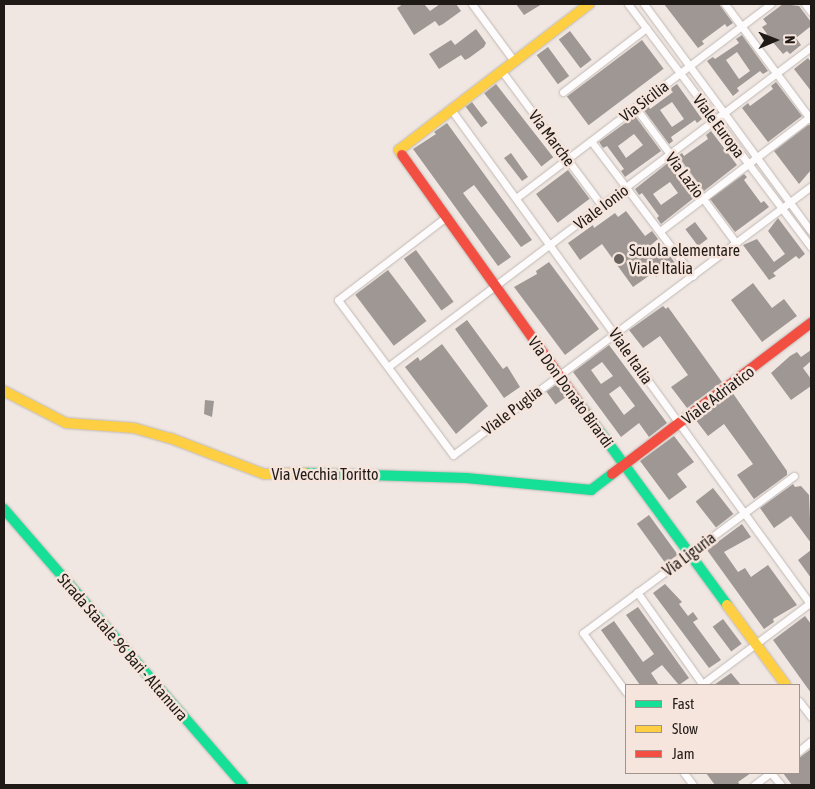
<!DOCTYPE html>
<html>
<head>
<meta charset="utf-8">
<style>
  body { margin:0 }
  #map { position:relative; width:815px; height:789px; overflow:hidden; background:#f0e7e2; font-family:"Asap Condensed",sans-serif }
  div>[style] { position:absolute }
  [style*='--x'] { left:calc(var(--x)*1px); top:calc(var(--y)*1px); width:calc(var(--w)*1px); rotate:calc(var(--a)*1deg) }
  .building>* { inset:0; background:#9e9794; transform-origin:0 0 }
  .roads { filter:drop-shadow(0 0 1px #c0b9b5) drop-shadow(0 0 1px #c0b9b5) }
  .street>* { height:7px; margin:-3.5px; padding:0 3.5px; transform-origin:3.5px; border-radius:3.5px; background:#fdfbfb }
  .fast>* { height:10px; margin:-5px; padding:0 5px; transform-origin:5px; border-radius:5px; background:#16e098 }
  .slow>* { height:10px; margin:-5px; padding:0 5px; transform-origin:5px; border-radius:5px; background:#ffcf43 }
  .jam>* { height:10px; margin:-5px; padding:0 5px; transform-origin:5px; border-radius:5px; background:#f24e42 }
  .dots>* { width:14px; height:14px; translate:-50% -50%; box-sizing:border-box; border:2px solid #f6e5dc; border-radius:50% }
  span { translate:-50% -50%; white-space:nowrap; text-align:center; line-height:1.15; -webkit-text-stroke:5px #f6e5dc; paint-order:stroke }
  .street-label { font-size:16px; color:#201a17 }
  .poi-label { font-size:16px; color:#201a17 }
  .left { translate:0 -50%; text-align:left }
  .frame { position:absolute; inset:0; border:5px solid #201a17; pointer-events:none }
  .legend { position:absolute; left:625px; top:684px; width:175px; height:90px; box-sizing:border-box; background:#f6e5dc; border:1px solid #a0948d; margin:0; padding:6px 9px; list-style:none; font-size:15px; color:#201a17 }
  .legend li { display:flex; align-items:center; gap:10px; height:25px }
  .legend b { width:25px; border:1px solid #a0948d }
  .north { position:absolute; left:750px; top:15px; width:50px; height:50px; -webkit-text-stroke:4px #f6e5dc; paint-order:stroke; rotate:89deg; font-size:14px; font-weight:700; line-height:20px; text-align:center; color:#201a17 }
  .north::after { content:''; display:block; margin:auto; width:18px; height:22px; background:#201a17; clip-path:polygon(50% 0,100% 100%,50% 72%,0 100%) }
</style>
</head>
<body>
<div id="map">
  <div class="building">
    <i style="clip-path:polygon(403px 4px,424px 4px,430px 11px,440px 4px,456px 4px,461px 11px,443px 24px,439px 26px,435px 21px,414px 35px,397px 8px)"></i>
    <i style="clip-path:polygon(516px 4px,542px 4px,524px 15px)"></i>
    <i style="clip-path:polygon(664px 4px,719px 4px,733px 23px,727px 27px,725px 24px,702px 41px,704px 44px,698px 48px)"></i>
    <i style="clip-path:polygon(783px 4px,799px 6px,811px 22px,811px 26px,796px 38px,801px 45px,790px 54px,787px 51px,783px 54px,771px 40px,766px 44px,762px 38px,767px 34px,762px 27px,767px 24px,763px 19px)"></i>
    <i style="clip-path:polygon(476px 29px,486px 43px,484px 47px,469px 58px,465px 60px,461px 55px,439px 69px,429px 54px,451px 40px,455px 45px)"></i>
    <i style="left:570px;top:31px;width:36px;height:14px;rotate:53deg"></i>
    <i style="clip-path:polygon(evenodd,742px 35px,768px 71px,763px 74px,760px 71px,737px 88px,739px 91px,733px 96px,707px 61px,713px 57px,715px 59px,739px 43px,736px 39px,742px 35px,737px 52px,750px 71px,739px 79px,726px 60px,737px 52px)"></i>
    <i style="left:642px;top:40px;width:36px;height:94px;rotate:53deg"></i>
    <i style="left:548px;top:47px;width:36px;height:14px;rotate:54deg"></i>
    <i style="clip-path:polygon(808px 58px,811px 62px,811px 91px,794px 69px)"></i>
    <i style="clip-path:polygon(776px 82px,802px 116px,768px 142px,742px 108px,748px 103px,750px 106px,773px 89px,771px 86px)"></i>
    <i style="left:496px;top:84px;width:93px;height:15px;rotate:52deg"></i>
    <i style="clip-path:polygon(evenodd,677px 84px,702px 119px,697px 123px,695px 120px,671px 137px,673px 141px,669px 144px,643px 109px,648px 106px,650px 109px,673px 92px,670px 89px,677px 84px,672px 102px,684px 119px,672px 127px,660px 110px,672px 102px)"></i>
    <i style="left:472px;top:102px;width:26px;height:8px;rotate:53deg"></i>
    <i style="clip-path:polygon(evenodd,635px 116px,661px 151px,625px 177px,621px 171px,624px 169px,607px 146px,603px 148px,599px 142px,635px 116px,634px 134px,643px 145px,626px 158px,618px 146px,634px 134px)"></i>
    <i style="clip-path:polygon(447px 123px,532px 240px,521px 247px,474px 185px,463px 193px,511px 257px,498px 266px,413px 149px,436px 134px,434px 132px)"></i>
    <i style="clip-path:polygon(808px 125px,811px 125px,811px 170px,799px 184px,774px 151px)"></i>
    <i style="clip-path:polygon(711px 131px,737px 165px,704px 191px,678px 156px,682px 153px,684px 156px,708px 139px,706px 135px)"></i>
    <i style="clip-path:polygon(511px 153px,528px 177px,522px 181px,504px 158px)"></i>
    <i style="clip-path:polygon(evenodd,669px 162px,695px 197px,661px 224px,657px 218px,659px 216px,642px 193px,639px 195px,635px 189px,669px 162px,670px 182px,678px 193px,661px 205px,653px 194px,670px 182px)"></i>
    <i style="left:568px;top:170px;width:36px;height:40px;rotate:53deg"></i>
    <i style="clip-path:polygon(744px 174px,747px 177px,744px 180px,761px 203px,764px 201px,769px 207px,735px 232px,710px 199px)"></i>
    <i style="clip-path:polygon(626px 211px,645px 236px,652px 231px,658px 239px,651px 245px,660px 257px,667px 252px,675px 263px,656px 277px,653px 273px,633px 287px,602px 244px,580px 260px,568px 243px,593px 225px,594px 228px,615px 213px,618px 217px)"></i>
    <i style="clip-path:polygon(778px 218px,805px 254px,799px 259px,796px 256px,773px 273px,776px 276px,769px 280px,743px 245px,757px 239px,774px 262px,785px 254px,768px 231px)"></i>
    <i style="left:695px;top:222px;width:21px;height:12px;rotate:53deg"></i>
    <i style="left:416px;top:250px;width:64px;height:15px;rotate:54deg"></i>
    <i style="clip-path:polygon(549px 262px,599px 329px,565px 355px,514px 287px,537px 274px,536px 271px)"></i>
    <i style="left:388px;top:270px;width:64px;height:41px;rotate:53deg"></i>
    <i style="clip-path:polygon(753px 283px,772px 308px,784px 299px,797px 316px,762px 342px,731px 300px)"></i>
    <i style="clip-path:polygon(663px 306px,666px 309px,668px 307px,722px 382px,687px 408px,671px 387px,688px 375px,660px 336px,643px 348px,629px 330px)"></i>
    <i style="clip-path:polygon(467px 320px,503px 369px,507px 366px,520px 387px,504px 398px,455px 329px)"></i>
    <i style="clip-path:polygon(442px 344px,488px 406px,456px 434px,405px 367px,418px 357px,420px 361px)"></i>
    <i style="clip-path:polygon(evenodd,609px 345px,667px 423px,649px 437px,639px 423px,621px 437px,573px 372px,609px 345px,602px 362px,613px 376px,601px 384px,591px 370px,602px 362px,609px 345px,620px 386px,635px 406px,624px 415px,609px 394px,620px 386px)"></i>
    <i style="clip-path:polygon(811px 350px,811px 361px,803px 368px,811px 379px,811px 386px,791px 400px,771px 373px,790px 356px,797px 352px,801px 357px)"></i>
    <i style="left:557px;top:384px;width:16px;height:13px;rotate:55deg"></i>
    <i style="clip-path:polygon(732px 392px,787px 471px,787px 475px,754px 499px,737px 475px,753px 464px,724px 424px,708px 436px,695px 419px)"></i>
    <i style="clip-path:polygon(205px 400px,214px 401px,212px 417px,204px 414px)"></i>
    <i style="clip-path:polygon(674px 436px,694px 462px,677px 474px,687px 487px,669px 500px,640px 461px)"></i>
    <i style="clip-path:polygon(793px 484px,795px 487px,801px 486px,809px 495px,811px 543px,791px 516px,774px 528px,760px 508px)"></i>
    <i style="left:713px;top:488px;width:33px;height:22px;rotate:52deg"></i>
    <i style="left:649px;top:515px;width:49px;height:15px;rotate:54deg"></i>
    <i style="clip-path:polygon(742px 524px,751px 537px,724px 552px,738px 572px,745px 568px,751px 577px,768px 565px,797px 605px,773px 619px,774px 622px,764px 629px,707px 550px)"></i>
    <i style="clip-path:polygon(811px 550px,811px 578px,798px 560px)"></i>
    <i style="clip-path:polygon(665px 584px,682px 602px,679px 604px,688px 616px,693px 612px,698px 619px,693px 622px,721px 660px,709px 668px,653px 593px)"></i>
    <i style="clip-path:polygon(638px 607px,689px 678px,679px 685px,662px 665px,651px 673px,659px 685px,640px 685px,601px 630px,614px 621px,643px 662px,654px 654px,626px 615px)"></i>
    <i style="clip-path:polygon(805px 616px,811px 624px,811px 693px,773px 640px)"></i>
    <i style="left:723px;top:619px;width:31px;height:13px;rotate:53deg"></i>
    <i style="clip-path:polygon(731px 673px,741px 685px,714px 685px)"></i>
    <i style="clip-path:polygon(811px 749px,811px 785px,792px 785px,783px 773px,799px 773px,799px 758px)"></i>
    <i style="clip-path:polygon(706px 773px,751px 773px,738px 782px,740px 785px,715px 785px)"></i>
  </div>
  <div class="roads">
    <div class="street">
      <i style="--x:472;--y:4;--w:71;--a:53.6"></i>
      <i style="--x:628;--y:4;--w:304;--a:53"></i>
      <i style="--x:644;--y:4;--w:282;--a:53.7"></i>
      <i style="--x:725;--y:4;--w:144;--a:53.4"></i>
      <i style="--x:805;--y:4;--w:10;--a:53"></i>
      <i style="--x:501;--y:70;--w:169;--a:53.4"></i>
      <i style="--x:563;--y:92;--w:105;--a:-37.6"></i>
      <i style="--x:635;--y:107;--w:169;--a:53.4"></i>
      <i style="--x:450;--y:108;--w:614;--a:54.01"></i>
      <i style="--x:591;--y:141;--w:169;--a:52.9"></i>
      <i style="--x:516;--y:198;--w:320;--a:-37.3"></i>
      <i style="--x:446;--y:217;--w:136;--a:142.5"></i>
      <i style="--x:338;--y:300;--w:193;--a:53.4"></i>
      <i style="--x:453;--y:455;--w:448;--a:-36.9"></i>
      <i style="--x:660;--y:231;--w:190;--a:-37.3"></i>
      <i style="--x:389;--y:366;--w:529;--a:-37.09"></i>
      <i style="--x:637;--y:592;--w:114;--a:54.6"></i>
      <i style="--x:701;--y:685;--w:138;--a:-37"></i>
      <i style="--x:626;--y:692;--w:73;--a:-126.1"></i>
      <i style="--x:583;--y:633;--w:263;--a:-36.7"></i>
      <i style="--x:799;--y:701;--w:20;--a:53"></i>
      <i style="--x:799;--y:751;--w:16;--a:-40"></i>
      <i style="--x:684;--y:773;--w:15;--a:53"></i>
      <i style="--x:771;--y:773;--w:16;--a:50"></i>
      <i style="--x:754;--y:785;--w:20;--a:-37"></i>
    </div>
    <div class="fast">
      <i style="--x:584;--y:410;--w:242;--a:53.7"></i>
      <i style="--x:305;--y:473;--w:161;--a:1.8"></i>
      <i style="--x:466;--y:478;--w:126;--a:5.5"></i>
      <i style="--x:591;--y:490;--w:26;--a:-37"></i>
      <i style="--x:4;--y:509;--w:365;--a:49.1"></i>
    </div>
    <div class="slow">
      <i style="--x:402;--y:155;--w:6;--a:-121"></i>
      <i style="--x:399;--y:150;--w:240;--a:-37.5"></i>
      <i style="--x:4;--y:391;--w:70;--a:27.3"></i>
      <i style="--x:66;--y:423;--w:68;--a:4.2"></i>
      <i style="--x:134;--y:428;--w:37;--a:16"></i>
      <i style="--x:170;--y:438;--w:101;--a:21"></i>
      <i style="--x:264;--y:474;--w:41;--a:-1.4"></i>
      <i style="--x:727;--y:605;--w:99;--a:53.6"></i>
    </div>
    <div class="jam">
      <i style="--x:402;--y:155;--w:313;--a:54.5"></i>
      <i style="--x:612;--y:474;--w:250;--a:-37.2"></i>
    </div>
  </div>
  <div class="dots">
    <i style="left:619px;top:259px;background:#69625e"></i>
  </div>
  <div class="street-label">
    <span style="left:644px;top:101px;rotate:-37deg">Via Sicilia</span>
    <span style="left:719px;top:126px;rotate:53deg">Viale Europa</span>
    <span style="left:552px;top:138px;rotate:53deg">Via Marche</span>
    <span style="left:685px;top:175px;rotate:53deg">Via Lazio</span>
    <span style="left:601px;top:207px;rotate:-37deg">Viale Ionio</span>
    <span style="left:631px;top:356px;rotate:55deg">Viale Italia</span>
    <span style="left:571px;top:392px;rotate:54deg">Via Don Donato Birardi</span>
    <span style="left:718px;top:395px;rotate:-37deg">Viale Adriatico</span>
    <span style="left:512px;top:410px;rotate:-37deg">Viale Puglia</span>
    <span style="left:325px;top:474px">Via Vecchia Toritto</span>
    <span style="left:689px;top:554px;rotate:-37deg">Via Liguria</span>
    <span style="left:123px;top:647px;rotate:49deg">Strada Statale 96 Bari - Altamura</span>
  </div>
  <div class="poi-label">
    <span class="left" style="left:629px;top:259px">Scuola elementare<br>Viale Italia</span>
  </div>
  <div class="frame"></div>
  <ul class="legend">
  <li><b style="height:6px;background:#16e098"></b>Fast</li>
  <li><b style="height:6px;background:#ffcf43"></b>Slow</li>
  <li><b style="height:6px;background:#f24e42"></b>Jam</li>
  </ul>
  <div class="north">N</div>
</div>
</body>
</html>
